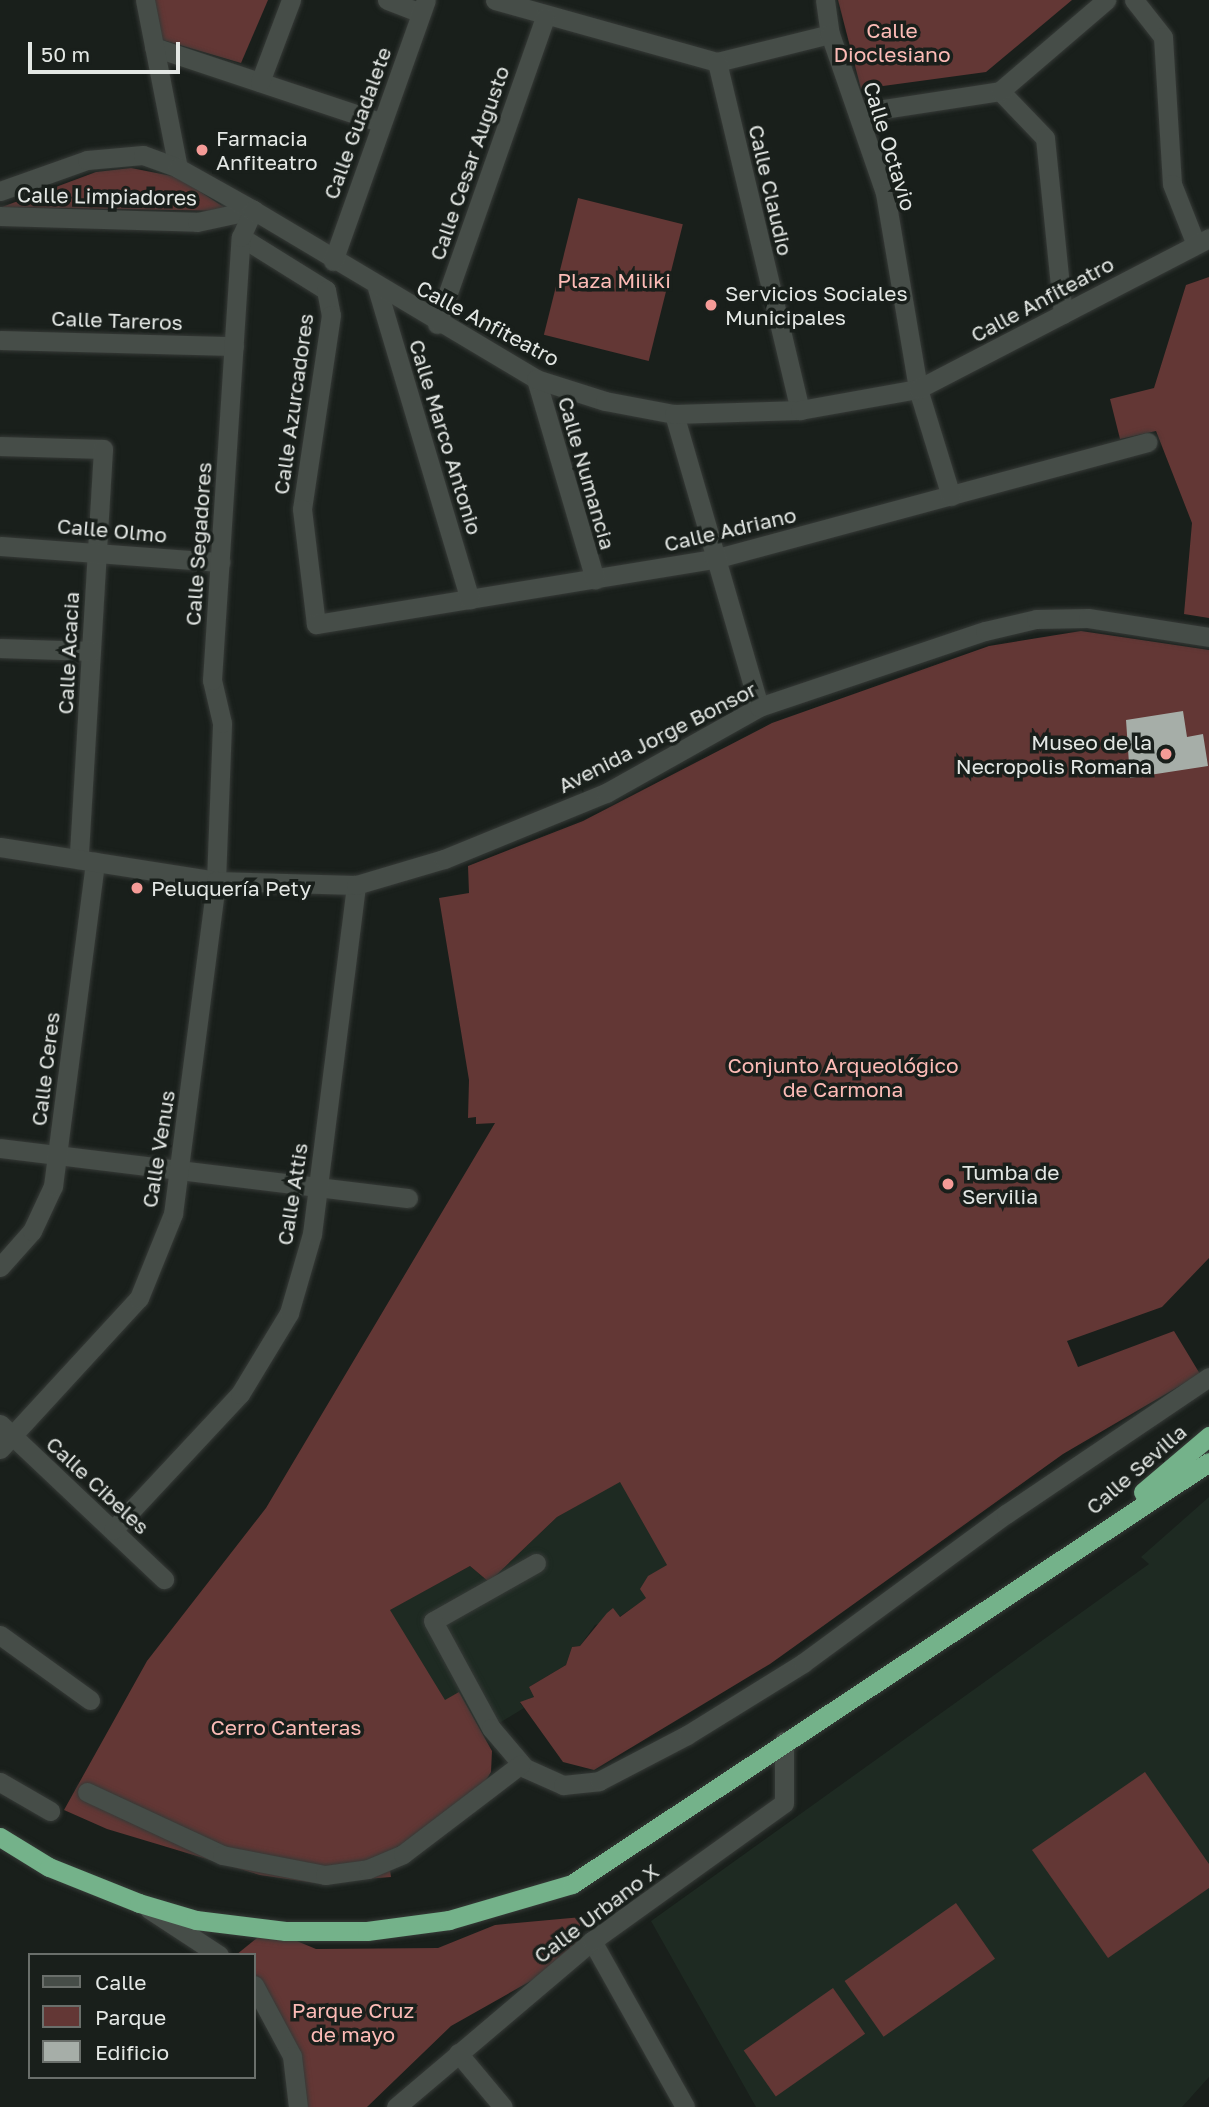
<!DOCTYPE html>
<html>
<head>
<meta charset="utf-8">
<style>
  body { margin:0 }
  #map { position:relative; width:1209px; height:2107px; overflow:hidden; background:#191f1b; font-family:"Golos Text",sans-serif }
  div>[style] { position:absolute }
  [style*='--x'] { left:calc(var(--x)*1px); top:calc(var(--y)*1px); width:calc(var(--w)*1px); rotate:calc(var(--a)*1deg) }
  .built>* { inset:0; background:#1e2a22 }
  .green>* { inset:0; background:#633735; transform-origin:0 0 }
  .building>* { inset:0; background:#a6aea8 }
  .roads { filter:drop-shadow(0 0 2px #363a37) drop-shadow(0 0 2px #363a37) }
  .minor>* { height:19px; margin:-9.5px; padding:0 9.5px; transform-origin:9.5px; border-radius:9.5px; background:#464d48 }
  .tertiary>* { height:19px; margin:-9.5px; padding:0 9.5px; transform-origin:9.5px; border-radius:9.5px; background:#464d48 }
  .trunk>* { height:19px; margin:-9.5px; padding:0 9.5px; transform-origin:9.5px; border-radius:9.5px; background:#74b28a }
  .dots>* { width:19px; height:19px; translate:-50% -50%; box-sizing:border-box; border:4px solid #191f1b; border-radius:50% }
  span { translate:-50% -50%; white-space:nowrap; text-align:center; line-height:1.15; -webkit-text-stroke:7px #191f1b; paint-order:stroke }
  .park-label { font-size:21px; color:#fcbbb6 }
  .street-label { font-size:21px; color:#e3e7e4 }
  .poi-label { font-size:21px; color:#e3e7e4 }
  .left { translate:0 -50%; text-align:left }
  .right { translate:-100% -50%; text-align:right }
  .legend { position:absolute; left:28px; top:1953px; width:228px; height:126px; box-sizing:border-box; background:#191f1b; border:2px solid #6a6f6b; margin:0; padding:9px 12px; list-style:none; font-size:21px; color:#e3e7e4 }
  .legend li { display:flex; align-items:center; gap:14px; height:35px }
  .legend b { width:35px; border:2px solid #6a6f6b }
  .scale { position:absolute; left:28px; top:42px; width:152px; height:32px; box-sizing:border-box; border:4px solid #e3e7e4; border-top:0; padding-left:9px; font-size:21px; line-height:24px; white-space:nowrap; color:#e3e7e4; -webkit-text-stroke:5px #191f1b; paint-order:stroke }
</style>
</head>
<body>
<div id="map">
  <div class="built">
    <i style="clip-path:polygon(620px 1481px,668px 1565px,647px 1598px,619px 1617px,595px 1625px,580px 1646px,572px 1647px,566px 1665px,529px 1687px,534px 1697px,520px 1703px,524px 1708px,483px 1733px,458px 1693px,445px 1701px,389px 1610px,470px 1566px,489px 1582px,557px 1517px)"></i>
    <i style="clip-path:polygon(1209px 1497px,1209px 2077px,1182px 2107px,756px 2107px,651px 1921px,1149px 1564px,1141px 1557px)"></i>
  </div>
  <div class="green">
    <i style="clip-path:polygon(145px 0,268px 0,241px 63px,156px 38px)"></i>
    <i style="clip-path:polygon(838px 0,1072px 0,986px 72px,861px 89px)"></i>
    <i style="clip-path:polygon(131px 168px,177px 177px,230px 211px,2px 207px,96px 172px)"></i>
    <i style="left:578px;top:198px;width:108px;height:141px;rotate:14deg"></i>
    <i style="clip-path:polygon(1209px 277px,1209px 618px,1184px 614px,1192px 523px,1156px 431px,1120px 439px,1110px 399px,1154px 388px,1186px 285px)"></i>
    <i style="clip-path:polygon(1081px 631px,1209px 650px,1209px 1258px,1162px 1307px,1067px 1341px,1078px 1367px,1174px 1331px,1200px 1374px,1063px 1454px,770px 1664px,594px 1770px,563px 1762px,520px 1702px,534px 1697px,529px 1687px,566px 1665px,572px 1647px,580px 1646px,607px 1613px,613px 1608px,620px 1617px,646px 1598px,640px 1589px,648px 1576px,667px 1565px,620px 1482px,557px 1517px,489px 1582px,470px 1566px,390px 1610px,445px 1700px,459px 1692px,492px 1751px,491px 1772px,483px 1785px,389px 1863px,391px 1877px,315px 1883px,260px 1875px,107px 1829px,64px 1810px,147px 1661px,266px 1508px,495px 1123px,476px 1124px,476px 1117px,468px 1118px,469px 1080px,439px 898px,469px 893px,468px 866px,583px 821px,772px 723px,989px 646px)"></i>
    <i style="clip-path:polygon(1145px 1772px,1209px 1864px,1209px 1888px,1108px 1958px,1032px 1850px)"></i>
    <i style="left:956px;top:1903px;width:68px;height:136px;rotate:55deg"></i>
    <i style="clip-path:polygon(582px 1917px,573px 1957px,451px 2026px,367px 2107px,298px 2107px,275px 2017px,254px 1992px,254px 1955px,236px 1955px,268px 1929px,316px 1949px,438px 1948px,495px 1925px)"></i>
    <i style="left:833px;top:1988px;width:56px;height:109px;rotate:55deg"></i>
  </div>
  <div class="building">
    <i style="clip-path:polygon(1183px 711px,1187px 737px,1203px 734px,1208px 766px,1130px 778px,1126px 720px)"></i>
  </div>
  <div class="roads">
    <div class="minor">
      <i style="--x:387;--y:0;--w:36;--a:21"></i>
      <i style="--x:495;--y:0;--w:230;--a:15.6"></i>
      <i style="--x:717;--y:62;--w:116;--a:-13.9"></i>
      <i style="--x:1134;--y:0;--w:47;--a:51.9"></i>
      <i style="--x:1163;--y:37;--w:147;--a:86.5"></i>
      <i style="--x:1172;--y:184;--w:62;--a:68.4"></i>
      <i style="--x:154;--y:47;--w:238;--a:18.4"></i>
      <i style="--x:717;--y:62;--w:358;--a:76.6"></i>
      <i style="--x:260;--y:82;--w:88;--a:-69.3"></i>
      <i style="--x:1000;--y:91;--w:65;--a:46.2"></i>
      <i style="--x:1045;--y:138;--w:177;--a:84.2"></i>
      <i style="--x:858;--y:113;--w:144;--a:-8.8"></i>
      <i style="--x:1000;--y:91;--w:140;--a:-40.6"></i>
      <i style="--x:0;--y:216;--w:197;--a:1.7"></i>
      <i style="--x:197;--y:222;--w:57;--a:-12.1"></i>
      <i style="--x:241;--y:237;--w:100;--a:31.9"></i>
      <i style="--x:326;--y:290;--w:25;--a:79"></i>
      <i style="--x:331;--y:315;--w:196;--a:98.5"></i>
      <i style="--x:302;--y:509;--w:116;--a:83.1"></i>
      <i style="--x:316;--y:624;--w:403;--a:-9.3"></i>
      <i style="--x:714;--y:559;--w:449;--a:-15.1"></i>
      <i style="--x:377;--y:288;--w:325;--a:73.4"></i>
      <i style="--x:437;--y:324;--w:325;--a:-70.6"></i>
      <i style="--x:0;--y:340;--w:234;--a:1.5"></i>
      <i style="--x:536;--y:379;--w:209;--a:73.6"></i>
      <i style="--x:918;--y:389;--w:112;--a:72.9"></i>
      <i style="--x:674;--y:414;--w:305;--a:73.8"></i>
      <i style="--x:0;--y:446;--w:103;--a:1.7"></i>
      <i style="--x:103;--y:449;--w:411;--a:93.4"></i>
      <i style="--x:0;--y:546;--w:221;--a:4.2"></i>
      <i style="--x:0;--y:648;--w:91;--a:1.9"></i>
      <i style="--x:0;--y:1148;--w:411;--a:7"></i>
      <i style="--x:0;--y:1267;--w:48;--a:-48.4"></i>
      <i style="--x:32;--y:1231;--w:50;--a:-65"></i>
      <i style="--x:53;--y:1186;--w:327;--a:-82.6"></i>
      <i style="--x:0;--y:1424;--w:226;--a:43.4"></i>
      <i style="--x:0;--y:1449;--w:205;--a:-47.4"></i>
      <i style="--x:139;--y:1298;--w:91;--a:-68"></i>
      <i style="--x:173;--y:1214;--w:336;--a:-82.6"></i>
      <i style="--x:216;--y:881;--w:158;--a:-87.8"></i>
      <i style="--x:222;--y:723;--w:44;--a:-103.1"></i>
      <i style="--x:212;--y:680;--w:444;--a:-86.3"></i>
      <i style="--x:241;--y:237;--w:30;--a:-66"></i>
      <i style="--x:113;--y:1530;--w:186;--a:-47"></i>
      <i style="--x:240;--y:1394;--w:95;--a:-58.8"></i>
      <i style="--x:289;--y:1313;--w:82;--a:-73.8"></i>
      <i style="--x:312;--y:1234;--w:352;--a:-82.8"></i>
      <i style="--x:536;--y:1563;--w:118;--a:150.6"></i>
      <i style="--x:433;--y:1621;--w:122;--a:61.5"></i>
      <i style="--x:491;--y:1728;--w:52;--a:49.6"></i>
      <i style="--x:525;--y:1768;--w:42;--a:24.1"></i>
      <i style="--x:563;--y:1785;--w:36;--a:-6"></i>
      <i style="--x:599;--y:1781;--w:99;--a:-27.6"></i>
      <i style="--x:687;--y:1735;--w:137;--a:-31.8"></i>
      <i style="--x:803;--y:1663;--w:252;--a:-36.3"></i>
      <i style="--x:1006;--y:1514;--w:245;--a:-34"></i>
      <i style="--x:0;--y:1635;--w:111;--a:35.8"></i>
      <i style="--x:0;--y:1782;--w:58;--a:30.1"></i>
      <i style="--x:87;--y:1792;--w:149;--a:25"></i>
      <i style="--x:222;--y:1855;--w:105;--a:11"></i>
      <i style="--x:325;--y:1875;--w:43;--a:-7.9"></i>
      <i style="--x:368;--y:1869;--w:38;--a:-23"></i>
      <i style="--x:403;--y:1854;--w:148;--a:-37.3"></i>
      <i style="--x:592;--y:1941;--w:190;--a:60.7"></i>
      <i style="--x:458;--y:2053;--w:70;--a:50.2"></i>
    </div>
    <div class="tertiary">
      <i style="--x:145;--y:0;--w:171;--a:78.9"></i>
      <i style="--x:825;--y:0;--w:34;--a:82"></i>
      <i style="--x:830;--y:34;--w:168;--a:70.9"></i>
      <i style="--x:885;--y:193;--w:199;--a:80.4"></i>
      <i style="--x:0;--y:191;--w:92;--a:-19.6"></i>
      <i style="--x:87;--y:160;--w:56;--a:-5.1"></i>
      <i style="--x:143;--y:155;--w:37;--a:20"></i>
      <i style="--x:178;--y:168;--w:86;--a:29.2"></i>
      <i style="--x:253;--y:210;--w:330;--a:30.8"></i>
      <i style="--x:536;--y:379;--w:72;--a:17.7"></i>
      <i style="--x:605;--y:401;--w:70;--a:10.7"></i>
      <i style="--x:674;--y:414;--w:126;--a:-1.8"></i>
      <i style="--x:800;--y:410;--w:120;--a:-10.1"></i>
      <i style="--x:918;--y:389;--w:328;--a:-27.4"></i>
      <i style="--x:333;--y:261;--w:277;--a:-70.4"></i>
      <i style="--x:0;--y:847;--w:219;--a:8.9"></i>
      <i style="--x:216;--y:881;--w:140;--a:1.6"></i>
      <i style="--x:356;--y:885;--w:92;--a:-16.5"></i>
      <i style="--x:444;--y:859;--w:175;--a:-22.2"></i>
      <i style="--x:606;--y:793;--w:176;--a:-29.3"></i>
      <i style="--x:759;--y:707;--w:238;--a:-18.6"></i>
      <i style="--x:985;--y:631;--w:52;--a:-13.2"></i>
      <i style="--x:1036;--y:619;--w:52;--a:-1.1"></i>
      <i style="--x:1088;--y:618;--w:122;--a:8.9"></i>
      <i style="--x:149;--y:1909;--w:84;--a:33.3"></i>
      <i style="--x:254;--y:1985;--w:81;--a:61.8"></i>
      <i style="--x:292;--y:2056;--w:51;--a:83.3"></i>
      <i style="--x:396;--y:2107;--w:257;--a:-40.3"></i>
      <i style="--x:592;--y:1941;--w:236;--a:-35.7"></i>
      <i style="--x:784;--y:1803;--w:62;--a:-90"></i>
    </div>
    <div class="trunk">
      <i style="--x:1143;--y:1492;--w:87;--a:-40.3"></i>
      <i style="--x:0;--y:1837;--w:57;--a:31.5"></i>
      <i style="--x:49;--y:1867;--w:97;--a:21.8"></i>
      <i style="--x:139;--y:1903;--w:59;--a:16.6"></i>
      <i style="--x:196;--y:1920;--w:90;--a:7"></i>
      <i style="--x:285;--y:1931;--w:82;--a:0"></i>
      <i style="--x:367;--y:1931;--w:83;--a:-7.6"></i>
      <i style="--x:449;--y:1920;--w:128;--a:-16.3"></i>
      <i style="--x:572;--y:1884;--w:764;--a:-33.52"></i>
    </div>
  </div>
  <div class="dots">
    <i style="left:202px;top:150px;background:#f59b97"></i>
    <i style="left:711px;top:305px;background:#f59b97"></i>
    <i style="left:1166px;top:754px;background:#f59b97"></i>
    <i style="left:137px;top:888px;background:#f59b97"></i>
    <i style="left:948px;top:1184px;background:#f59b97"></i>
  </div>
  <div class="park-label">
    <span style="left:892px;top:42px">Calle<br>Dioclesiano</span>
    <span style="left:614px;top:280px">Plaza Miliki</span>
    <span style="left:843px;top:1077px">Conjunto Arqueológico<br>de Carmona</span>
    <span style="left:286px;top:1727px">Cerro Canteras</span>
    <span style="left:353px;top:2022px">Parque Cruz<br>de mayo</span>
  </div>
  <div class="street-label">
    <span style="left:357px;top:123px;rotate:-70deg">Calle Guadalete</span>
    <span style="left:890px;top:146px;rotate:73deg">Calle Octavio</span>
    <span style="left:469px;top:163px;rotate:-71deg">Calle Cesar Augusto</span>
    <span style="left:771px;top:190px;rotate:77deg">Calle Claudio</span>
    <span style="left:107px;top:196px;rotate:1deg">Calle Limpiadores</span>
    <span style="left:1042px;top:299px;rotate:-28deg">Calle Anfiteatro</span>
    <span style="left:117px;top:320px;rotate:2deg">Calle Tareros</span>
    <span style="left:488px;top:323px;rotate:28deg">Calle Anfiteatro</span>
    <span style="left:293px;top:404px;rotate:-82deg">Calle Azurcadores</span>
    <span style="left:446px;top:437px;rotate:73deg">Calle Marco Antonio</span>
    <span style="left:587px;top:473px;rotate:74deg">Calle Numancia</span>
    <span style="left:730px;top:529px;rotate:-13deg">Calle Adriano</span>
    <span style="left:112px;top:530px;rotate:5deg">Calle Olmo</span>
    <span style="left:198px;top:544px;rotate:-86deg">Calle Segadores</span>
    <span style="left:68px;top:653px;rotate:-87deg">Calle Acacia</span>
    <span style="left:657px;top:737px;rotate:-27deg">Avenida Jorge Bonsor</span>
    <span style="left:45px;top:1069px;rotate:-83deg">Calle Ceres</span>
    <span style="left:158px;top:1149px;rotate:-81deg">Calle Venus</span>
    <span style="left:292px;top:1194px;rotate:-81deg">Calle Attis</span>
    <span style="left:1136px;top:1469px;rotate:-41deg">Calle Sevilla</span>
    <span style="left:98px;top:1485px;rotate:43deg">Calle Cibeles</span>
    <span style="left:596px;top:1913px;rotate:-37deg">Calle Urbano X</span>
  </div>
  <div class="poi-label">
    <span class="left" style="left:216px;top:150px">Farmacia<br>Anfiteatro</span>
    <span class="left" style="left:725px;top:305px">Servicios Sociales<br>Municipales</span>
    <span class="right" style="left:1152px;top:754px">Museo de la<br>Necropolis Romana</span>
    <span class="left" style="left:151px;top:888px">Peluquería Pety</span>
    <span class="left" style="left:962px;top:1184px">Tumba de<br>Servilia</span>
  </div>
  <ul class="legend">
  <li><b style="height:9px;background:#464d48"></b>Calle</li>
  <li><b style="height:19px;background:#633735"></b>Parque</li>
  <li><b style="height:19px;background:#a6aea8"></b>Edificio</li>
  </ul>
  <div class="scale">50 m</div>
</div>
</body>
</html>
